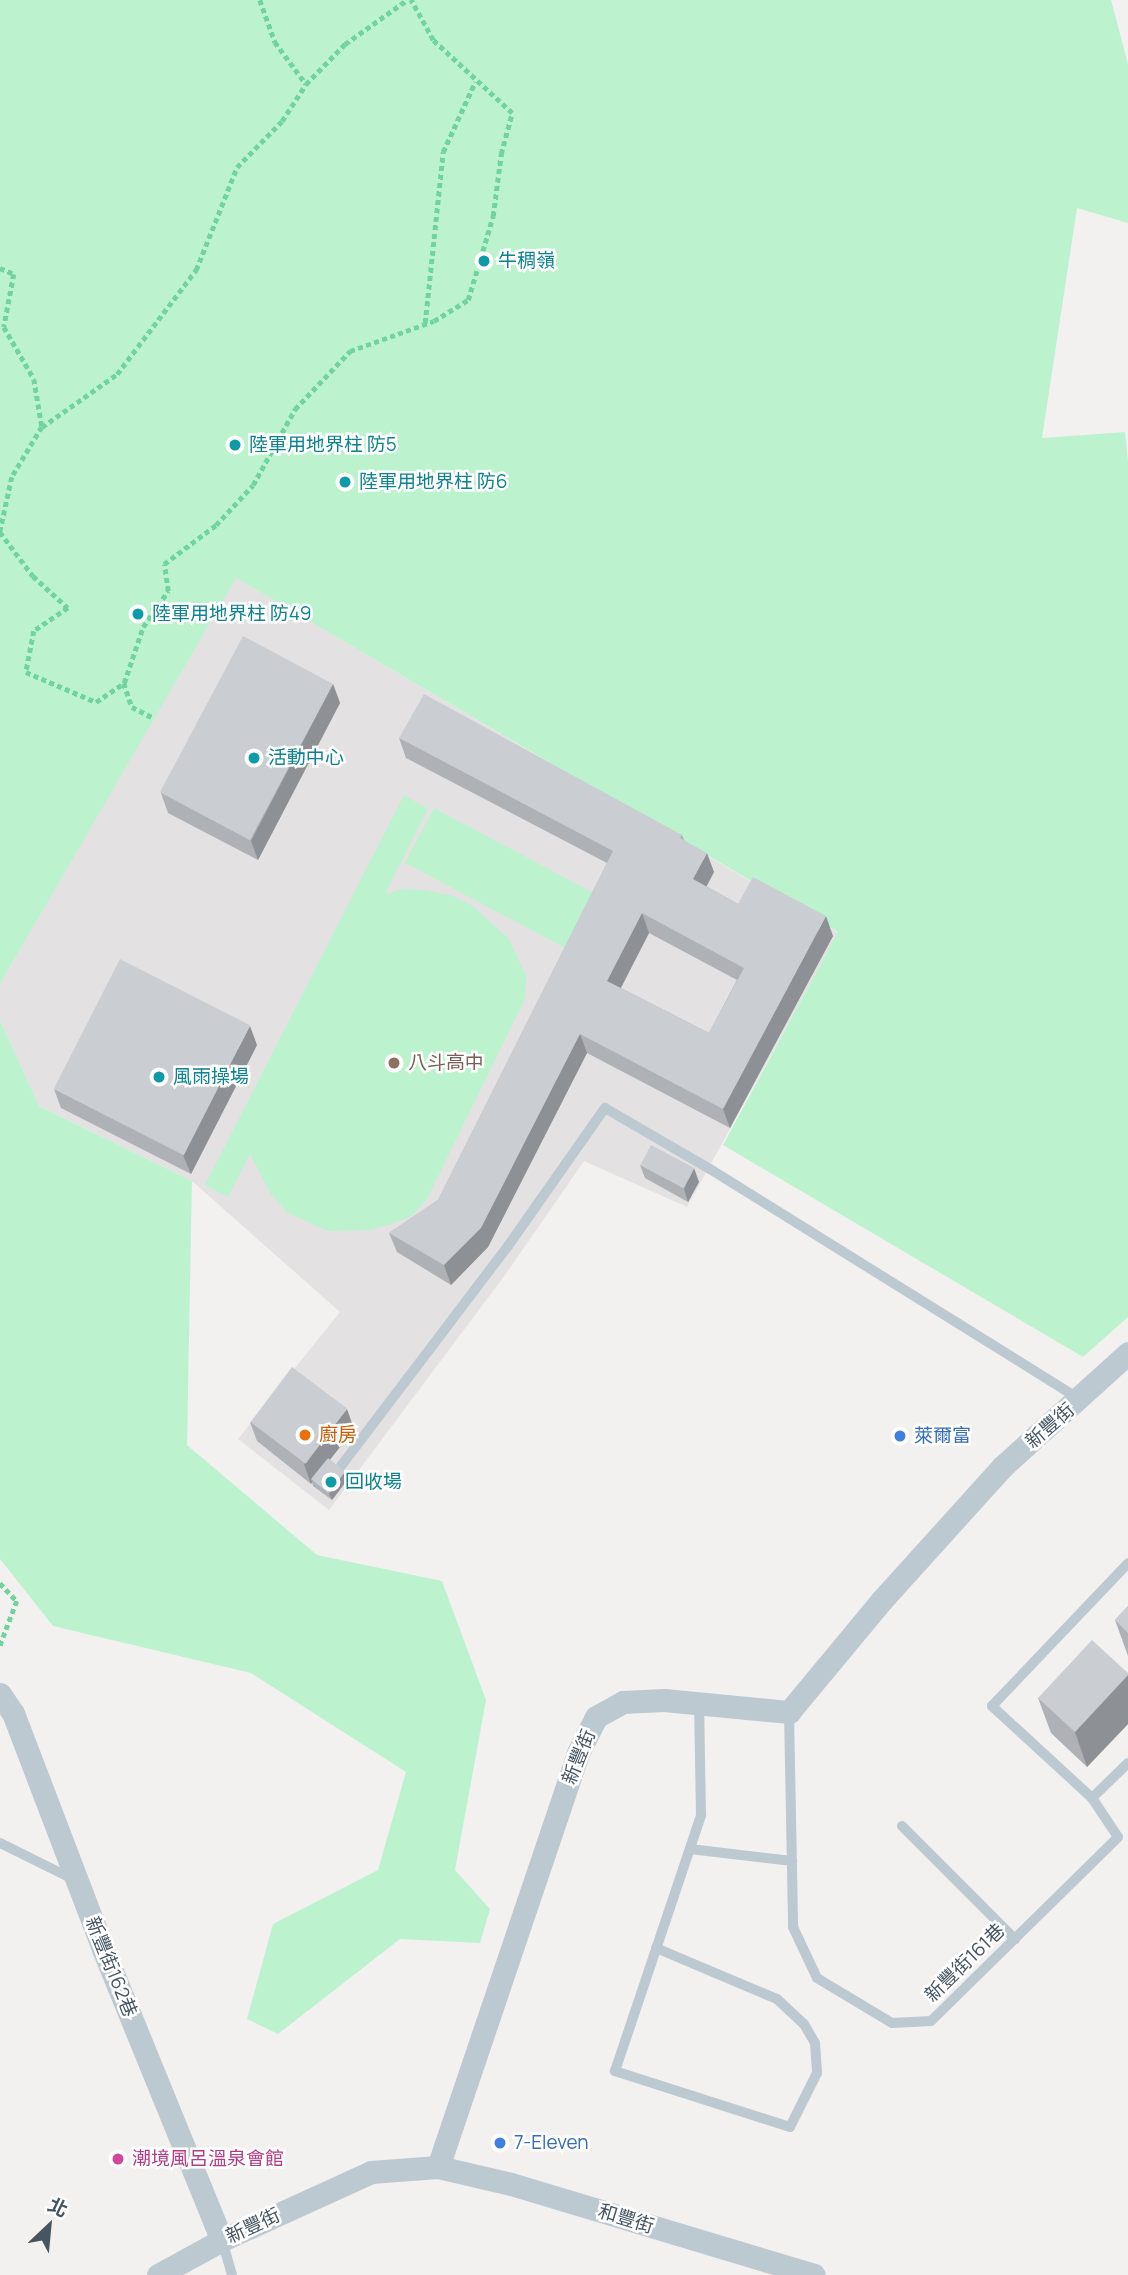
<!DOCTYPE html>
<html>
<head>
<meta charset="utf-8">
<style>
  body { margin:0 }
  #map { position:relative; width:1128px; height:2275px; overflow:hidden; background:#f3f0f0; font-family:Manrope,"Noto Sans TC",sans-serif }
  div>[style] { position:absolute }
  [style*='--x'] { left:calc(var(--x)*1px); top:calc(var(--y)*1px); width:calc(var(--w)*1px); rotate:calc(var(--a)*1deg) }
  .education>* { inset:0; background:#e4e1e2 }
  .green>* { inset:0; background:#bcf3ce; transform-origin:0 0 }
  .path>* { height:4.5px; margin-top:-2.25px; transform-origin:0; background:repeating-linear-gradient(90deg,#71d49e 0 5px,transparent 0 8.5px) }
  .service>* { height:10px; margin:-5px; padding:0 5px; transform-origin:5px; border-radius:5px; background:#bdc9d1 }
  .minor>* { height:23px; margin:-11.5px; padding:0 11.5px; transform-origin:11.5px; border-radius:11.5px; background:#bdc9d1 }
  .wall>* { inset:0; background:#aeb1b5 }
  .shaded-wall>* { inset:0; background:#8d9094 }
  .building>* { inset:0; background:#caced3; transform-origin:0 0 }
  .dots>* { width:19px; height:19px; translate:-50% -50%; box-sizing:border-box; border:4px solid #fff; border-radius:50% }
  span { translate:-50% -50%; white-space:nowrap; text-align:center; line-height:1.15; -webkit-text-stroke:5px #fff; paint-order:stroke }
  .culture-label { font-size:19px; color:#0d838f }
  .left { translate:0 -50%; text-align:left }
  .education-label { font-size:19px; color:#785e54 }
  .street-label { font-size:19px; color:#465560 }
  .food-label { font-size:19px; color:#c56008 }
  .shop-label { font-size:19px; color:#366cbe }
  .hotel-label { font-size:19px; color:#b23c85 }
  .north { position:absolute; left:14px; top:2191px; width:70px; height:70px; -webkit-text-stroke:5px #fff; paint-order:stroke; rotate:26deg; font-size:19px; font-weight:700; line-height:28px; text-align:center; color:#465560 }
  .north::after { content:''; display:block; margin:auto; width:24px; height:32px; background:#465560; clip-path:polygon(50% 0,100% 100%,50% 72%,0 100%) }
</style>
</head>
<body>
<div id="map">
  <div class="education">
    <i style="clip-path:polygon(235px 577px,838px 933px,687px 1207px,584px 1161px,505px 1275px,329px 1510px,238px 1439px,340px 1312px,192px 1181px,39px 1106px,0 1020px,0 984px)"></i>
  </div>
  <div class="green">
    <i style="clip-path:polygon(0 0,1111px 0,1128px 64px,1128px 223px,1077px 208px,1042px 438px,1125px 432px,1128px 461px,1128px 1317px,1083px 1357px,723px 1145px,838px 932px,236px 578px,0 984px)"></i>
    <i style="clip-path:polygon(404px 795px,428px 809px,385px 894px,402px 889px,425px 890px,453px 896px,473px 906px,509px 939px,527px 978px,524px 1001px,427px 1199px,412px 1216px,391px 1224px,370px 1230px,328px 1231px,288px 1213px,270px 1193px,250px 1154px,228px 1197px,205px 1185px)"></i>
    <i style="left:434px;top:808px;width:182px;height:62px;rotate:28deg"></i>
    <i style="clip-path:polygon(0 1020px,39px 1106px,192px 1181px,187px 1445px,317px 1555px,442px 1581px,486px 1700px,455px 1870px,490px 1909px,480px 1943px,400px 1939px,278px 2034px,247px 2019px,273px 1924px,378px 1870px,406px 1772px,251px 1673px,53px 1626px,0 1559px)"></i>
  </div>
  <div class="path">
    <i style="--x:260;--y:0;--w:45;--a:70.3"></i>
    <i style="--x:275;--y:42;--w:52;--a:53.6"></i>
    <i style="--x:0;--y:268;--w:15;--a:23"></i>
    <i style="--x:14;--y:274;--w:54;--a:100.7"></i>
    <i style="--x:4;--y:327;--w:60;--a:60"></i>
    <i style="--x:34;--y:379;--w:49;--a:80.5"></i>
    <i style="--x:42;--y:427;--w:58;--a:121"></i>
    <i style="--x:12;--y:477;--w:56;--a:102.3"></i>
    <i style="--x:0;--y:532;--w:55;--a:53.1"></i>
    <i style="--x:33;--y:576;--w:47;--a:42.4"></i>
    <i style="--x:68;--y:608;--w:41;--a:145.9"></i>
    <i style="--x:34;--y:631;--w:42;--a:101"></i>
    <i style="--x:26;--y:672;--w:76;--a:23.2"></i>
    <i style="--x:96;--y:702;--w:34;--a:-34"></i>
    <i style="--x:124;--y:683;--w:59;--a:-71.3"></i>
    <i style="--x:143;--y:627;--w:44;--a:-55.2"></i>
    <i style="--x:168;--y:591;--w:27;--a:-98"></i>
    <i style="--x:164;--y:564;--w:65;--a:-36.9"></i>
    <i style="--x:216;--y:525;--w:54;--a:-47.2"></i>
    <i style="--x:253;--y:485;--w:87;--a:-61.1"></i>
    <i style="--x:295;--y:409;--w:80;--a:-46.5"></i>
    <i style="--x:350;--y:351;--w:89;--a:-19.7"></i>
    <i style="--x:434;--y:321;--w:40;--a:-32"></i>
    <i style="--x:468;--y:300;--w:88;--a:-73.4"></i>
    <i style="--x:493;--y:216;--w:63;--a:-82.6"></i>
    <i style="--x:501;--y:154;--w:42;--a:-75"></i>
    <i style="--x:512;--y:113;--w:108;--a:-137.3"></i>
    <i style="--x:433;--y:40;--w:46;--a:-118.8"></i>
    <i style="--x:425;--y:323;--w:172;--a:-84"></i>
    <i style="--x:443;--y:152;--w:77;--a:-65.4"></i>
    <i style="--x:42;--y:427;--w:92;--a:-35.2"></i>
    <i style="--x:117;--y:374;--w:131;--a:-52.8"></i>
    <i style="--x:196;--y:270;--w:111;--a:-68.3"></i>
    <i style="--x:237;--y:167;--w:64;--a:-45.6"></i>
    <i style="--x:282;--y:121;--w:44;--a:-57"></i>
    <i style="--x:306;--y:84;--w:56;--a:-45.7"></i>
    <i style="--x:345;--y:44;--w:76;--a:-35.4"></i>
    <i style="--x:124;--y:683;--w:25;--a:72"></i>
    <i style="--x:132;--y:707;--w:25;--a:27"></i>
    <i style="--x:0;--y:1583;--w:25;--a:47"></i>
    <i style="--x:17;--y:1601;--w:48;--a:110.7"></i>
  </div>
  <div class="service">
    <i style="--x:341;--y:1466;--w:276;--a:-52.8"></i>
    <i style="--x:508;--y:1246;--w:169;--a:-54.9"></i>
    <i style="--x:605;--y:1108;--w:121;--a:30.2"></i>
    <i style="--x:710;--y:1169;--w:436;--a:31.9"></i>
    <i style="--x:789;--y:1712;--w:215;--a:88.9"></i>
    <i style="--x:793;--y:1927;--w:56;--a:64.8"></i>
    <i style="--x:817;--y:1978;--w:87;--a:31"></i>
    <i style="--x:892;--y:2023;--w:39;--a:-3"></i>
    <i style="--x:931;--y:2021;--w:262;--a:-44.5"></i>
    <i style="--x:1118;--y:1837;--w:47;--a:-123.7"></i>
    <i style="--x:1092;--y:1798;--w:50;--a:-44.2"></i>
    <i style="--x:1092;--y:1798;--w:136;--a:-137.4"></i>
    <i style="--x:992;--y:1706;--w:197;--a:-46.4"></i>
    <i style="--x:902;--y:1826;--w:160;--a:45"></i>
    <i style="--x:0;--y:1843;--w:81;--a:26.3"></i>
    <i style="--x:690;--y:1849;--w:103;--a:6.7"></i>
    <i style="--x:656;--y:1948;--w:131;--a:22.9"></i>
    <i style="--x:777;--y:1999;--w:37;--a:43"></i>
    <i style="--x:804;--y:2024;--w:22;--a:60"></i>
    <i style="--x:815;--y:2043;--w:30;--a:86"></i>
    <i style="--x:817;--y:2073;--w:60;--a:116.6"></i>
    <i style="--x:790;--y:2127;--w:184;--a:-162.3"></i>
    <i style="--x:615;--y:2071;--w:270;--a:-71.4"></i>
    <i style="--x:701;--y:1815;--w:110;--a:-91"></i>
    <i style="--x:222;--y:2240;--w:36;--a:74"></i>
  </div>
  <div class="minor">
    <i style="--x:0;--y:1694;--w:23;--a:56"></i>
    <i style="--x:13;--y:1713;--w:253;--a:69.1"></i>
    <i style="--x:103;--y:1949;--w:314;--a:67.8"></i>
    <i style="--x:438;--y:2167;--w:437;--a:-71.3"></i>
    <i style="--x:578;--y:1753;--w:40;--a:-63.4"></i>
    <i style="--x:596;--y:1717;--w:31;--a:-29"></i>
    <i style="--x:623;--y:1702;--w:41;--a:-2.8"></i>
    <i style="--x:664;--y:1700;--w:126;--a:5.5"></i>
    <i style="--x:789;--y:1712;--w:144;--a:-50.3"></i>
    <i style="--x:881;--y:1601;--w:181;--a:-47.9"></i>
    <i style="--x:1002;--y:1467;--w:170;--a:-42.1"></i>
    <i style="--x:158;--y:2275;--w:73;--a:-28.7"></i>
    <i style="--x:222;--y:2240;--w:164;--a:-24.5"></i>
    <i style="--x:371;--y:2172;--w:67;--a:-4.3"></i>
    <i style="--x:438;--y:2167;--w:75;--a:13.1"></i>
    <i style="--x:511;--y:2184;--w:316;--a:16.7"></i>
  </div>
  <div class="wall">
    <i style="clip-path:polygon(333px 684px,340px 703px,258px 860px,168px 813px,161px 793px)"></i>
    <i style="clip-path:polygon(evenodd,399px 738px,682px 835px,684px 840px,714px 872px,706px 886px,738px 904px,833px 936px,730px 1128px,587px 1053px,488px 1247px,451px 1285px,397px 1252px,389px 1233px,438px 1200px,607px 863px,406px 758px,399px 738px,649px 933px,737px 980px,709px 1033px,621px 988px,649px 933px)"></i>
    <i style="clip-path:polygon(257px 1045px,191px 1174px,61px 1108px,54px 1089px)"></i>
    <i style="clip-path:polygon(640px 1165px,699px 1182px,688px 1202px,645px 1178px)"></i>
    <i style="clip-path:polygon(250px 1422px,354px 1429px,330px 1460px,348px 1479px,332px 1500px,313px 1486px,312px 1482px,311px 1484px,257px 1441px)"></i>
    <i style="clip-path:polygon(1128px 1606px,1128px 1656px,1115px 1620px)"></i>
    <i style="clip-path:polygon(1128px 1673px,1128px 1724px,1087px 1767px,1051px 1733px,1038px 1698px)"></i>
  </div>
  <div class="shaded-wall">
    <i style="clip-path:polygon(333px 684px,340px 703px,258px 860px,251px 841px)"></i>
    <i style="clip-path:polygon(707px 853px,714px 872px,700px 899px,693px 879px)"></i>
    <i style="clip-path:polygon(642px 913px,649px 933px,614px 1001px,607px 981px)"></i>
    <i style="clip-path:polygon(826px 916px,833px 936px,730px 1128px,723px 1109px)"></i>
    <i style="clip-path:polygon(250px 1026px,257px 1045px,191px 1174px,183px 1155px)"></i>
    <i style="clip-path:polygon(580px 1034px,587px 1053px,488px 1247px,451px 1285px,444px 1265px)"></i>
    <i style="clip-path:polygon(694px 1168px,699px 1182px,688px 1202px,684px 1189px)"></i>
    <i style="clip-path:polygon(347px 1409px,354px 1429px,313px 1481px,311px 1479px,312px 1482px,311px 1484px,304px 1464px)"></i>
    <i style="clip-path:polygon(345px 1472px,348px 1479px,332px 1500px,329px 1494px)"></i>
    <i style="clip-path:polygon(1128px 1675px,1128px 1724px,1087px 1767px,1075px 1732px)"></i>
  </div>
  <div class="building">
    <i style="left:243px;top:636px;width:102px;height:177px;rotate:28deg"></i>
    <i style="clip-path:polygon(evenodd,424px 694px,682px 835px,680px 838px,707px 853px,693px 879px,738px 904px,753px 877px,826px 916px,723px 1109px,580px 1034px,481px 1228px,444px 1265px,389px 1233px,438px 1200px,613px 851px,399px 738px,424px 694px,642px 913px,744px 968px,709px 1033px,607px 981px,642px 913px)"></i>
    <i style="left:120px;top:959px;width:146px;height:146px;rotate:27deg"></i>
    <i style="left:651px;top:1145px;width:49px;height:23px;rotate:28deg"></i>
    <i style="left:292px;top:1367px;width:69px;height:69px;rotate:37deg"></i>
    <i style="left:328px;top:1458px;width:22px;height:27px;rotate:39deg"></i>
    <i style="clip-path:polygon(1128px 1606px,1128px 1633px,1115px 1620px)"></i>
    <i style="clip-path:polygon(1092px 1640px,1128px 1673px,1128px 1675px,1075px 1732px,1038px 1698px)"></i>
  </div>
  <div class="dots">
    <i style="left:484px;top:261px;background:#0f9aa8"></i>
    <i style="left:235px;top:445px;background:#0f9aa8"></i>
    <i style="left:345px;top:482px;background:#0f9aa8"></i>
    <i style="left:138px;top:614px;background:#0f9aa8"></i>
    <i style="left:254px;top:758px;background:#0f9aa8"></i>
    <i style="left:394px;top:1063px;background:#8d6e63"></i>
    <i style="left:159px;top:1077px;background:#0f9aa8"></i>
    <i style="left:305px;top:1435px;background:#e8710a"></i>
    <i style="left:900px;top:1436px;background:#3f7fe0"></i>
    <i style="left:331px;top:1482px;background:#0f9aa8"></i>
    <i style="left:500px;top:2143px;background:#3f7fe0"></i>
    <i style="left:118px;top:2159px;background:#d1479c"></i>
  </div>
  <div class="culture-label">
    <span class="left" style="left:498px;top:261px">牛稠嶺</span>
    <span class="left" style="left:249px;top:445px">陸軍用地界柱 防5</span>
    <span class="left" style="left:359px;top:482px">陸軍用地界柱 防6</span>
    <span class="left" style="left:152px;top:614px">陸軍用地界柱 防49</span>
    <span class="left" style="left:268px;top:758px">活動中心</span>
    <span class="left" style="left:173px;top:1077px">風雨操場</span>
    <span class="left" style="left:345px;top:1482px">回收場</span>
  </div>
  <div class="education-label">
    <span class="left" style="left:408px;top:1063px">八斗高中</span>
  </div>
  <div class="street-label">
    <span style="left:1050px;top:1426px;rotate:-41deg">新豐街</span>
    <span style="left:579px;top:1757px;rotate:-68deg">新豐街</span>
    <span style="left:965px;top:1963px;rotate:-44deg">新豐街161巷</span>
    <span style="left:111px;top:1967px;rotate:68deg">新豐街162巷</span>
    <span style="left:626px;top:2219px;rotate:17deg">和豐街</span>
    <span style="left:253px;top:2226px;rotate:-25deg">新豐街</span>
  </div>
  <div class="food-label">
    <span class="left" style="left:319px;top:1435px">廚房</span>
  </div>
  <div class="shop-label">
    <span class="left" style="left:914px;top:1436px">萊爾富</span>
    <span class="left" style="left:514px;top:2143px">7-Eleven</span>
  </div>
  <div class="hotel-label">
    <span class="left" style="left:132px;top:2159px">潮境風呂溫泉會館</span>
  </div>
  <div class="north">北</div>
</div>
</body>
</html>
